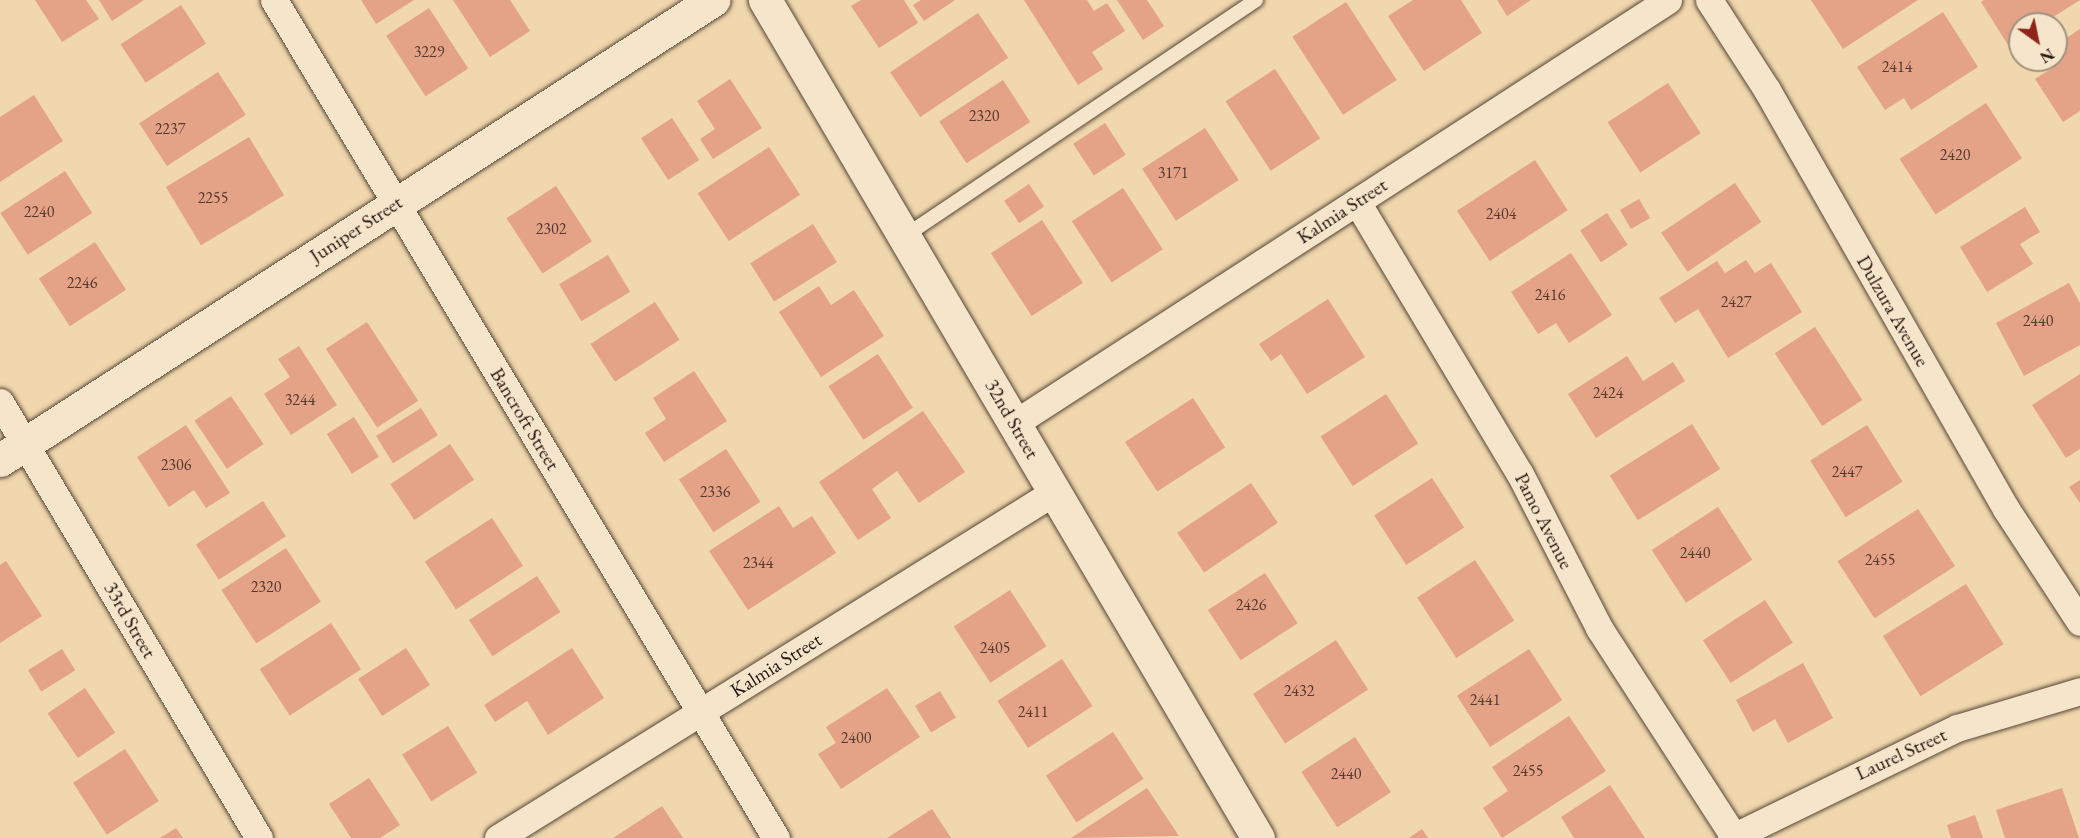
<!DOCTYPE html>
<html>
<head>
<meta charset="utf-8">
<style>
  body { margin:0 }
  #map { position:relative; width:2080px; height:838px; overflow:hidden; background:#f0d7ad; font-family:"EB Garamond",serif }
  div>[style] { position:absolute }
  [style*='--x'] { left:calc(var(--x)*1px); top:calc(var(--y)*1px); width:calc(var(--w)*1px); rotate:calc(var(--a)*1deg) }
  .building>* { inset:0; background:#e4a287; transform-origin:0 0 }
  .roads { filter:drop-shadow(0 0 2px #574637) drop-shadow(0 0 2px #574637) }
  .service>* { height:14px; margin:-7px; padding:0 7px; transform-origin:7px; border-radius:7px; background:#f5e5ca }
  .minor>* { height:27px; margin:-13.5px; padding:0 13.5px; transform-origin:13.5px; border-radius:13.5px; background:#f5e5ca }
  .tertiary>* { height:33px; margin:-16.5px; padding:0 16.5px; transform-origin:16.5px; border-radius:16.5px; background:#f5e5ca }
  span { translate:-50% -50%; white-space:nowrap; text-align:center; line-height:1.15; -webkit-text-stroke:6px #f5e5ca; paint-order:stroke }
  .number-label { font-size:16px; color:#54392e }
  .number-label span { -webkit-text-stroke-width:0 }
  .street-label { font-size:20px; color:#241610 }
  .north { position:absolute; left:2008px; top:12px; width:60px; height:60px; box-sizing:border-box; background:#f5e5ca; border:2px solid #a19280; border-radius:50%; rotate:147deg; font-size:16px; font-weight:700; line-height:24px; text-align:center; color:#241610 }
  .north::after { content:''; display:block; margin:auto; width:21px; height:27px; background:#8f2418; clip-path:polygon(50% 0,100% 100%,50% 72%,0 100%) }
</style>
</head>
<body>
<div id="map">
  <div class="building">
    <i style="clip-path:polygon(35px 0,86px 0,99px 19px,62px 42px)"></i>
    <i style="clip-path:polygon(99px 0,144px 0,112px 21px)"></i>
    <i style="clip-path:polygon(361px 0,414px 0,376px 24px)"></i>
    <i style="clip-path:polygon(453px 0,510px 0,530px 31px,490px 57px)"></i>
    <i style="clip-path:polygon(861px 0,904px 0,918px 23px,879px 48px,851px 6px)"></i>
    <i style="clip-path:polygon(921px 0,955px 0,924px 21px,913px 5px)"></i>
    <i style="clip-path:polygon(1024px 0,1087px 0,1094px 11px,1107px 3px,1125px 31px,1092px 52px,1103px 69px,1078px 85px)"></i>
    <i style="clip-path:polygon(1117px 0,1147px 0,1164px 26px,1143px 40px)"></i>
    <i style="clip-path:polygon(1413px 0,1461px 0,1482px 33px,1424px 71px,1388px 16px)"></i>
    <i style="clip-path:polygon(1497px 0,1531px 0,1507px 16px)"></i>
    <i style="clip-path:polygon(1811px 0,1918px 0,1843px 49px)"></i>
    <i style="clip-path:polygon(1984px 0,2080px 0,2042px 24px,2020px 24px,2020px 38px,2008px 45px,1981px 2px)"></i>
    <i style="left:1346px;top:2px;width:93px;height:64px;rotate:57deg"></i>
    <i style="left:181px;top:5px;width:46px;height:72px;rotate:57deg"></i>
    <i style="left:429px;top:8px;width:72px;height:51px;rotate:57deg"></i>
    <i style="clip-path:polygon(1943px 12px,1978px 67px,1911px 110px,1904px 98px,1885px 110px,1857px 67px)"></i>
    <i style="left:978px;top:13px;width:54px;height:106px;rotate:56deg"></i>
    <i style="clip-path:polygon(2080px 29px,2080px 111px,2063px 122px,2035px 79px,2054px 67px,2049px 60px,2056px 60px,2056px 45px)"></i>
    <i style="left:1275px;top:69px;width:83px;height:59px;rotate:57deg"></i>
    <i style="left:218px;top:72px;width:51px;height:94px;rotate:57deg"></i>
    <i style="clip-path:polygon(730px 79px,762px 128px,713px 159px,700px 139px,715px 129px,697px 101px)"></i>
    <i style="left:1003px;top:80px;width:50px;height:76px;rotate:57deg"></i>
    <i style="left:1668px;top:83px;width:60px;height:72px;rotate:57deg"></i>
    <i style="clip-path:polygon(34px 95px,63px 141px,0 182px,0 117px)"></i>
    <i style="left:1986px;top:103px;width:66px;height:103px;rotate:57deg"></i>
    <i style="left:672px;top:118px;width:50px;height:37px;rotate:57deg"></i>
    <i style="left:1105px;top:123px;width:38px;height:38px;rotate:57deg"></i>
    <i style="left:1205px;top:128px;width:62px;height:75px;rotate:57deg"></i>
    <i style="left:249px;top:137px;width:68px;height:97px;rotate:59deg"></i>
    <i style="left:769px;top:147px;width:57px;height:85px;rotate:57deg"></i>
    <i style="left:1535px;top:160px;width:60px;height:93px;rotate:57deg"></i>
    <i style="left:65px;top:171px;width:50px;height:77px;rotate:57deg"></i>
    <i style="left:1735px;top:183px;width:47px;height:89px;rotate:56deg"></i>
    <i style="left:1029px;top:184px;width:27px;height:30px;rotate:56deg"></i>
    <i style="left:556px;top:186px;width:66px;height:59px;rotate:57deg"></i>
    <i style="left:1123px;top:188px;width:73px;height:61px;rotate:57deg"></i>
    <i style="left:1639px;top:199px;width:22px;height:22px;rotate:60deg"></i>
    <i style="clip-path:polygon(2025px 207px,2040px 232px,2020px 244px,2033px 264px,1987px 292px,1960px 247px)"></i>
    <i style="left:1607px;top:213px;width:38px;height:32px;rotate:57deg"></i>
    <i style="left:1042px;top:220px;width:75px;height:61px;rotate:57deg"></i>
    <i style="left:813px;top:224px;width:45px;height:74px;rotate:58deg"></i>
    <i style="left:95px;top:242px;width:57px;height:67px;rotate:57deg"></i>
    <i style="clip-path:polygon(1571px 253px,1612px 315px,1569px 343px,1556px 323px,1538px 334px,1511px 292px)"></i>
    <i style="left:608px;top:255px;width:43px;height:57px;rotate:59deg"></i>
    <i style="clip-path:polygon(1746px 260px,1755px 273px,1771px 263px,1802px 312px,1728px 358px,1698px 309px,1675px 323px,1659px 298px,1717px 261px,1725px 273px)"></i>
    <i style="clip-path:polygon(2069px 283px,2080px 303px,2080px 345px,2024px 376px,1996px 323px)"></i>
    <i style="clip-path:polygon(819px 286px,831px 305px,854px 290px,884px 336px,821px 377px,779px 312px)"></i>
    <i style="clip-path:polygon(1328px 299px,1365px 357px,1307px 394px,1281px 354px,1271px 361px,1259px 344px)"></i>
    <i style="left:655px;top:302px;width:45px;height:77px;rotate:57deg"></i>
    <i style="left:367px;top:322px;width:94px;height:49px;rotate:57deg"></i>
    <i style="left:1815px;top:327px;width:87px;height:48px;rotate:57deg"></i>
    <i style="clip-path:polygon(299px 346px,337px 405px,291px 435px,264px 394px,290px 377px,278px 359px)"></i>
    <i style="left:878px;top:354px;width:64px;height:59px;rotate:57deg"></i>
    <i style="clip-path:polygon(1627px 356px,1643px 381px,1673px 362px,1685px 381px,1596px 438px,1568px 394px)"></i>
    <i style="clip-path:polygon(694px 371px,727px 421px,664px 462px,645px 433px,666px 419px,653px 398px)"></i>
    <i style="clip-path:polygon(2080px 374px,2080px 449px,2066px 458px,2032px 405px)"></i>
    <i style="left:1386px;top:394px;width:59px;height:78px;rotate:57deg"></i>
    <i style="left:231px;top:396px;width:58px;height:44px;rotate:56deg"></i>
    <i style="left:1193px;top:398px;width:59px;height:81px;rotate:57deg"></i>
    <i style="left:421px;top:408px;width:32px;height:53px;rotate:58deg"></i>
    <i style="clip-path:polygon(923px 411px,965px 472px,919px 503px,897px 471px,872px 489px,891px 518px,858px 540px,819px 482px)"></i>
    <i style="left:354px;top:417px;width:47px;height:32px;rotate:58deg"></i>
    <i style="left:1692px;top:424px;width:53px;height:97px;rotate:58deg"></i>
    <i style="clip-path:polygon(186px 425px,230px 493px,206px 508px,194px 490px,169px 507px,137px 457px)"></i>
    <i style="left:1867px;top:425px;width:67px;height:67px;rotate:58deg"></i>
    <i style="left:450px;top:444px;width:43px;height:72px;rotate:56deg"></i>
    <i style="left:726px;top:449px;width:63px;height:56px;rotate:57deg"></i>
    <i style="left:1432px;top:478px;width:59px;height:69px;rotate:57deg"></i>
    <i style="clip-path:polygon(2080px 480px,2080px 503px,2069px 487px)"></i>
    <i style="left:1251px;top:483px;width:48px;height:89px;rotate:56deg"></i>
    <i style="left:263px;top:501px;width:42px;height:80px;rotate:57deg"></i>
    <i style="clip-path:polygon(779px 506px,793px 528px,812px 516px,836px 553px,748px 610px,709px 551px)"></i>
    <i style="left:1718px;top:507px;width:63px;height:79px;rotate:57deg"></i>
    <i style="left:1918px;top:509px;width:68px;height:96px;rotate:57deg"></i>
    <i style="left:492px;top:518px;width:57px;height:80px;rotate:57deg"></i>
    <i style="left:286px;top:548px;width:64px;height:77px;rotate:57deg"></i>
    <i style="left:1475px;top:560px;width:72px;height:69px;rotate:57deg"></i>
    <i style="clip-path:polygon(6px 561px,42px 616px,0 643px,0 565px)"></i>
    <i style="left:1265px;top:573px;width:60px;height:68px;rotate:57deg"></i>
    <i style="left:537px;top:576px;width:43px;height:81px;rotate:57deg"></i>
    <i style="left:1966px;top:584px;width:71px;height:98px;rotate:58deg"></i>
    <i style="left:1010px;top:590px;width:67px;height:67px;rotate:57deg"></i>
    <i style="left:1765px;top:600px;width:51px;height:74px;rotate:57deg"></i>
    <i style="left:331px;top:623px;width:55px;height:85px;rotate:57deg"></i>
    <i style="left:1336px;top:640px;width:59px;height:99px;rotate:57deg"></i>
    <i style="left:406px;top:648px;width:44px;height:57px;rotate:57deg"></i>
    <i style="clip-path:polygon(572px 648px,604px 698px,548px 735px,527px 701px,495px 722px,484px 705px)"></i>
    <i style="left:62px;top:649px;width:25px;height:40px;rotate:58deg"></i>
    <i style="left:1529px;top:649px;width:61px;height:86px;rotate:57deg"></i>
    <i style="left:1062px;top:659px;width:56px;height:77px;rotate:57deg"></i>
    <i style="clip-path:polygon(1803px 663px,1833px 718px,1788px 743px,1775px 719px,1753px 732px,1736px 700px)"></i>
    <i style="left:85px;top:688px;width:54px;height:45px;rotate:56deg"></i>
    <i style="clip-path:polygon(887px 688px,920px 737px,841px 789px,818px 754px,836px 743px,826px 727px)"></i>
    <i style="left:940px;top:691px;width:31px;height:29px;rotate:59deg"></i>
    <i style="clip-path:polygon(1569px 716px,1606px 771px,1502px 838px,1483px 808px,1508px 791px,1492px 767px)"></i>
    <i style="left:448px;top:726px;width:55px;height:54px;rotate:58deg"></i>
    <i style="left:1113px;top:732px;width:56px;height:80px;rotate:57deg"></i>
    <i style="left:1355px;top:737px;width:66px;height:64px;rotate:57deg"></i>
    <i style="left:125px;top:749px;width:62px;height:62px;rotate:57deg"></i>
    <i style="clip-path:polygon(369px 778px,400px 825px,380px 838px,351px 838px,329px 804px)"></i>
    <i style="clip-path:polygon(1610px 785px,1645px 838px,1574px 838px,1561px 817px)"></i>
    <i style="clip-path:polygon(1147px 788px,1179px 836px,1071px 838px)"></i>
    <i style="clip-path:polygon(2062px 788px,2079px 838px,2005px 838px,1996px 810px)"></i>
    <i style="clip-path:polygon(662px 806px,683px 838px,613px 838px)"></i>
    <i style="clip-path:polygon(932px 809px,951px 838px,887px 838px)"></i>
    <i style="clip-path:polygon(1975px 815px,1983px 838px,1951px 838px,1947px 825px)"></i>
    <i style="clip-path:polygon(176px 828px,183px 838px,160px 838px)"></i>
    <i style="clip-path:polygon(1422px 829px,1428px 838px,1409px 838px)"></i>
  </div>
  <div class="roads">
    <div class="service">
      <i style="--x:905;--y:236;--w:423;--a:-33.9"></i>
    </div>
    <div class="minor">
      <i style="--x:274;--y:0;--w:977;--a:59.08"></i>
      <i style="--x:1709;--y:0;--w:107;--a:57.2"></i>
      <i style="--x:1767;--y:90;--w:482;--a:60.3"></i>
      <i style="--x:2006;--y:509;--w:135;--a:56.8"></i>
      <i style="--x:1357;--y:202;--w:317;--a:59.1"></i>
      <i style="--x:1520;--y:474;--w:173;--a:62.8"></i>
      <i style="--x:1599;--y:628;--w:250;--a:57.1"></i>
      <i style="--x:0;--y:402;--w:507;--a:59.29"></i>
      <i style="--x:1015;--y:423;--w:778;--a:-32.93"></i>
      <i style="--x:498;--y:838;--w:655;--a:-31.89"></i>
      <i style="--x:1731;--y:838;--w:251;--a:-26"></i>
      <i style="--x:1957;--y:728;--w:128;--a:-16.7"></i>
    </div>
    <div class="tertiary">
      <i style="--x:765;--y:0;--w:972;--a:59.53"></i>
      <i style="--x:0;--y:460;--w:849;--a:-32.83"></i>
    </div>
  </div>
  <div class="number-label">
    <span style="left:429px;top:52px">3229</span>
    <span style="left:1897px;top:67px">2414</span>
    <span style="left:984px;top:116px">2320</span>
    <span style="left:170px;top:129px">2237</span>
    <span style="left:1955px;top:155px">2420</span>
    <span style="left:1173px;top:173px">3171</span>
    <span style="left:213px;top:198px">2255</span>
    <span style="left:39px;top:212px">2240</span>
    <span style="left:1501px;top:214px">2404</span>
    <span style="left:551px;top:229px">2302</span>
    <span style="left:82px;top:283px">2246</span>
    <span style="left:1550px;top:295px">2416</span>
    <span style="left:1736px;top:302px">2427</span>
    <span style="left:2038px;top:321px">2440</span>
    <span style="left:1608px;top:393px">2424</span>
    <span style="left:300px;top:400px">3244</span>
    <span style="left:176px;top:465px">2306</span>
    <span style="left:1847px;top:472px">2447</span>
    <span style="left:715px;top:492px">2336</span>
    <span style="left:1695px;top:553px">2440</span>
    <span style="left:1880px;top:560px">2455</span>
    <span style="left:758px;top:563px">2344</span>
    <span style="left:266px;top:587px">2320</span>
    <span style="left:1251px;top:605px">2426</span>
    <span style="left:995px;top:648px">2405</span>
    <span style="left:1299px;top:691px">2432</span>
    <span style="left:1485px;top:700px">2441</span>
    <span style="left:1033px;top:712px">2411</span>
    <span style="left:856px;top:738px">2400</span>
    <span style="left:1528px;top:771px">2455</span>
    <span style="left:1346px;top:774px">2440</span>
  </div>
  <div class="street-label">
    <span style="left:1342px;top:211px;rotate:-33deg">Kalmia Street</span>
    <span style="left:356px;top:229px;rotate:-33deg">Juniper Street</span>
    <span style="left:1893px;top:311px;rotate:60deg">Dulzura Avenue</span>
    <span style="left:525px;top:419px;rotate:59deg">Bancroft Street</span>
    <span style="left:1012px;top:419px;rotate:60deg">32nd Street</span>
    <span style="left:1544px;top:521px;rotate:63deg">Pamo Avenue</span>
    <span style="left:130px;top:620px;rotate:60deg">33rd Street</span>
    <span style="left:776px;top:665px;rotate:-32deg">Kalmia Street</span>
    <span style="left:1901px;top:754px;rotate:-25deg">Laurel Street</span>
  </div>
  <div class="north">N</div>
</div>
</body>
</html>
